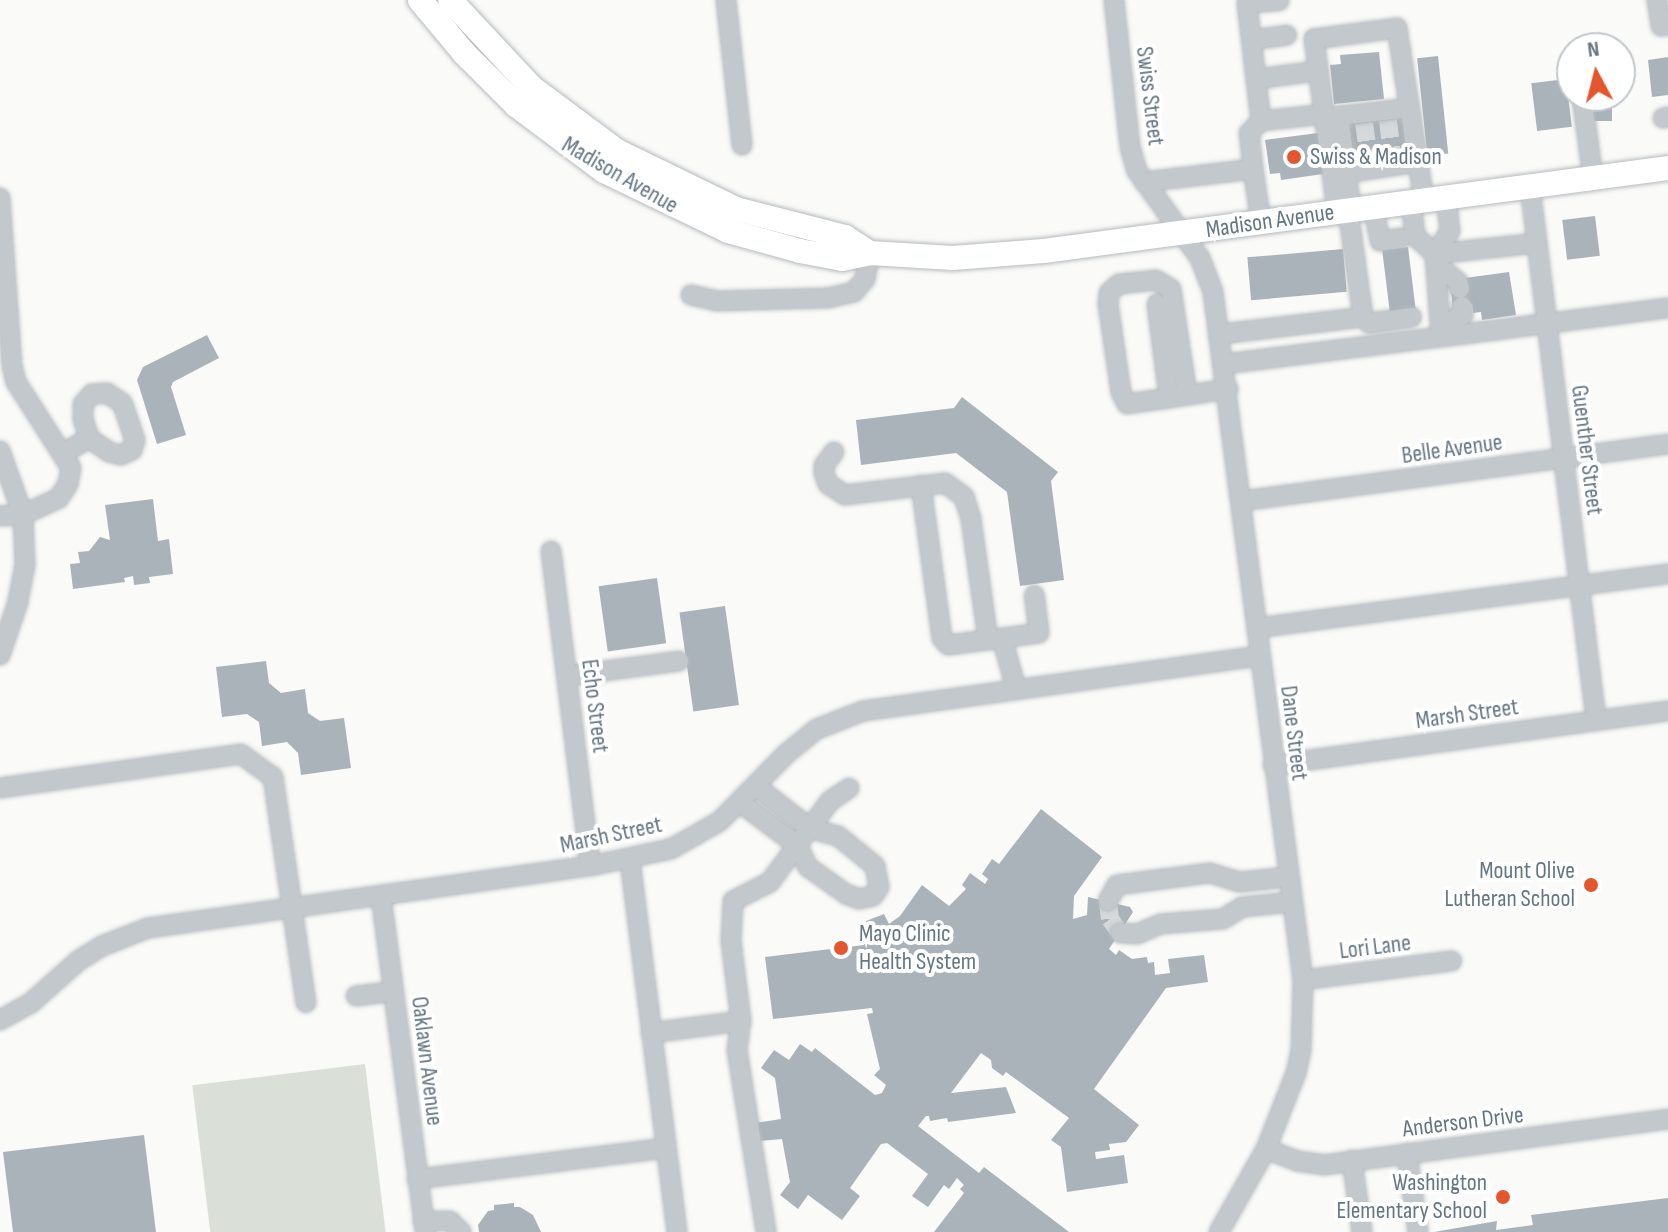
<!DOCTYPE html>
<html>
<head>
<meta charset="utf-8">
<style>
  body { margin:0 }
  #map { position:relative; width:1668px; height:1232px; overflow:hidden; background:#fafaf8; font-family:"Sofia Sans Condensed",sans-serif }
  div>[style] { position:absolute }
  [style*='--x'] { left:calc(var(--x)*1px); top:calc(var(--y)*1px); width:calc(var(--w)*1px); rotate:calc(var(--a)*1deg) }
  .green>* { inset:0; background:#dadfd7; transform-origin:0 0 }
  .building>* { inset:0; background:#aab3b9; transform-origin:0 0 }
  .minor-tunnel>* { height:18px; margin-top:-9px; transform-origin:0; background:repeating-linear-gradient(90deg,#d5d9db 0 18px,transparent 0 27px) }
  .roads { filter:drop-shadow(0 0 2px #b5babe) drop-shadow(0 0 2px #b5babe) }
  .minor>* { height:18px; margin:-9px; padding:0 9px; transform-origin:9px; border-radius:9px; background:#c3c8cc }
  .major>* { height:24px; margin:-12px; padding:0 12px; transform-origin:12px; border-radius:12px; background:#fff }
  .dots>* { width:22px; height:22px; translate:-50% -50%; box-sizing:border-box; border:4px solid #fff; border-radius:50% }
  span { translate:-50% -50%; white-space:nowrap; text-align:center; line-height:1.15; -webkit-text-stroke:8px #fff; paint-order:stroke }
  .street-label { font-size:24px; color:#657683 }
  .poi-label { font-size:24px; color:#657683 }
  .left { translate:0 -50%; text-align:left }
  .right { translate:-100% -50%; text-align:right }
  .north { position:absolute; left:1556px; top:32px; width:80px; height:80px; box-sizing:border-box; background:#fff; border:2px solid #c1c8cd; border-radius:50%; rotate:353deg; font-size:22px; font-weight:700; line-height:32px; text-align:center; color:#657683 }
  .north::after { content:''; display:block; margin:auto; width:28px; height:36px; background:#e4572e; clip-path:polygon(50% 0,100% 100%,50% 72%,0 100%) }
</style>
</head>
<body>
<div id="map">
  <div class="green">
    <i style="left:365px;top:1064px;width:169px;height:174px;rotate:83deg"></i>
  </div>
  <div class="building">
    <i style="clip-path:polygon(1379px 52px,1384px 99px,1334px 104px,1330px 65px,1341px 64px,1340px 55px)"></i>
    <i style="left:1438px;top:56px;width:98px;height:21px;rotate:84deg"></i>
    <i style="clip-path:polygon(1668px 57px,1668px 95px,1652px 97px,1648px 60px)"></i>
    <i style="left:1566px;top:79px;width:48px;height:35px;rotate:83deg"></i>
    <i style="left:1592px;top:96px;width:20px;height:25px"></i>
    <i style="left:1403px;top:118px;width:43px;height:54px;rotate:85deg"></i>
    <i style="clip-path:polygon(1318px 133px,1323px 174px,1281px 180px,1280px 173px,1270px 174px,1265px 140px)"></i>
    <i style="left:1595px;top:216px;width:40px;height:33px;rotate:83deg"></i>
    <i style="left:1408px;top:247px;width:64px;height:26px;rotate:83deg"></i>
    <i style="left:1343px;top:249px;width:43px;height:96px;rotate:85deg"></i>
    <i style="clip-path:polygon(1509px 272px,1516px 315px,1482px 320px,1481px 312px,1473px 313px,1472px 304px,1453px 307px,1451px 291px,1467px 288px,1465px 278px)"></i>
    <i style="clip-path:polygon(207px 335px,219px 358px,173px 382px,171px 387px,186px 435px,157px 444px,137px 380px,143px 367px)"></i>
    <i style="clip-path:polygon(962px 397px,1058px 472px,1051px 481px,1064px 580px,1020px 586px,1007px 492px,956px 453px,861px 465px,856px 420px,954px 408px)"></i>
    <i style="clip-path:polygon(153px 499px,158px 541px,169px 539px,173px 574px,149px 577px,150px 583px,134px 585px,133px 576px,124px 578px,125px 582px,73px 589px,70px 564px,80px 563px,78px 552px,89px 551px,100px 537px,110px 540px,105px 505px)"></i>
    <i style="left:657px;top:578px;width:66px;height:59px;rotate:82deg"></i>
    <i style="left:725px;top:606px;width:100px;height:46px;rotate:82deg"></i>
    <i style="clip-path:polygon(266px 661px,269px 683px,281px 693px,305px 689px,308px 713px,320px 721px,344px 718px,351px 768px,301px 775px,298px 753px,287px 742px,262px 746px,259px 722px,247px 714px,222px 717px,216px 667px)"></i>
    <i style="clip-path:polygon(1041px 809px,1102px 857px,1074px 896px,1073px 919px,1087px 915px,1088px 897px,1130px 907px,1133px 912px,1109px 949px,1116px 955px,1119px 950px,1132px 959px,1147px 957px,1148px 963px,1154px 962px,1155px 975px,1170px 973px,1168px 959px,1204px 955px,1208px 982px,1166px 988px,1094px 1089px,1139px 1125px,1126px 1142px,1109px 1144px,1110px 1150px,1095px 1152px,1096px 1159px,1124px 1155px,1128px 1183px,1067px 1192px,1061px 1147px,1051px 1140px,1069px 1118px,1006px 1072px,1003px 1076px,992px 1068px,991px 1060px,981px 1053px,951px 1093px,1006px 1087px,1016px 1113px,948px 1122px,947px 1118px,930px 1121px,929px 1116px,926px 1116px,918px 1126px,979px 1173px,984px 1167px,1069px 1232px,934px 1232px,964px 1193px,960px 1189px,964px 1185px,957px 1178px,949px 1189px,944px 1185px,928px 1207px,912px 1196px,928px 1174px,887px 1143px,881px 1144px,850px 1188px,860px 1196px,842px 1220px,808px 1195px,798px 1209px,780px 1195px,790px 1182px,782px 1139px,758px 1141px,755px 1123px,781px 1119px,775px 1078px,761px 1068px,774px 1050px,789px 1060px,800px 1044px,812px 1052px,815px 1048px,875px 1095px,882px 1093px,886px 1085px,874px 1075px,880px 1069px,867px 1014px,873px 1013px,872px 1008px,773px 1019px,765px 957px,864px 945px,866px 921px,884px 914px,889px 924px,900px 916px,922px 885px,949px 906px,966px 889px,962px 885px,970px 873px,985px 884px,988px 879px,982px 874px,992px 859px,999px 864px)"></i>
    <i style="clip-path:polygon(144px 1135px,156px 1232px,13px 1232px,3px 1152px)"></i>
    <i style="clip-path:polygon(1668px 1198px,1668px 1232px,1434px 1232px,1497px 1221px,1496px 1230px,1533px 1225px,1531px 1215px)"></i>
    <i style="clip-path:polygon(514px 1203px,514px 1207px,520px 1207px,533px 1215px,541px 1232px,479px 1232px,478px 1225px,488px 1211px,494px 1210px,494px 1205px)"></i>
  </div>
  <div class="minor-tunnel">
    <i style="--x:1388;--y:120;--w:43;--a:83.4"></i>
    <i style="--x:1364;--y:123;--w:43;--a:82.1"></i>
    <i style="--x:1108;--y:901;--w:18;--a:84"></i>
    <i style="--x:1110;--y:919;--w:17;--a:54"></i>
  </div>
  <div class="roads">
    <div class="minor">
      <i style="--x:726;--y:0;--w:146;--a:83.7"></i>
      <i style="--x:1114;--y:0;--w:148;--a:83.8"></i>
      <i style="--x:1130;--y:147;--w:25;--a:74"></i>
      <i style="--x:1137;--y:171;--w:107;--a:54.1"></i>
      <i style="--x:1200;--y:258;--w:36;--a:69"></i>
      <i style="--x:1213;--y:292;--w:694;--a:82.55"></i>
      <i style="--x:1303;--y:980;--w:70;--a:91.6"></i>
      <i style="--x:1301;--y:1050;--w:24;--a:102"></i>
      <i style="--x:1296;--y:1073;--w:82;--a:111.5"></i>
      <i style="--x:1266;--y:1149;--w:95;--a:119.5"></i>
      <i style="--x:1657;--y:0;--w:26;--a:81"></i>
      <i style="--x:1661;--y:26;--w:7;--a:-8"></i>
      <i style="--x:1252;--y:40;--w:35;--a:-8"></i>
      <i style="--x:1591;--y:48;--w:16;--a:0"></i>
      <i style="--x:1620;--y:61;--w:1;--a:45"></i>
      <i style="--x:1256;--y:79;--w:63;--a:-7.4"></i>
      <i style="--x:1582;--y:96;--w:83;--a:82.4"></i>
      <i style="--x:1324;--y:114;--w:76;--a:-97.6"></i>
      <i style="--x:1314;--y:39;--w:84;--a:-7.5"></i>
      <i style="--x:1397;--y:28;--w:174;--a:81.1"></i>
      <i style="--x:1663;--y:118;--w:5;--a:-11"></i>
      <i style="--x:1261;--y:121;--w:119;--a:-96.8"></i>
      <i style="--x:1247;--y:3;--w:32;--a:-4"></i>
      <i style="--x:1253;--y:169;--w:36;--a:-96"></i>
      <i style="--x:1249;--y:133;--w:17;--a:-45"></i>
      <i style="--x:1261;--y:121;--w:63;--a:-6.3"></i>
      <i style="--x:1324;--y:114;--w:99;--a:82.4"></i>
      <i style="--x:1333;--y:175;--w:86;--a:-8.7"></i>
      <i style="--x:1144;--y:182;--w:110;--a:-6.8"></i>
      <i style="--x:1253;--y:169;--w:54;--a:81.4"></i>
      <i style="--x:1530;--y:186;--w:538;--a:82.95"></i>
      <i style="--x:0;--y:198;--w:168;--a:85.9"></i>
      <i style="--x:12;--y:366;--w:16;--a:76"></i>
      <i style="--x:16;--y:382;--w:102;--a:57.4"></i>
      <i style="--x:71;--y:468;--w:16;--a:101"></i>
      <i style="--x:68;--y:484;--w:17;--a:123"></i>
      <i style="--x:59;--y:498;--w:40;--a:155"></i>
      <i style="--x:23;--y:515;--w:23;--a:178"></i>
      <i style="--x:1411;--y:202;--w:34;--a:83"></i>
      <i style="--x:1415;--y:236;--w:27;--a:42"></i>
      <i style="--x:1435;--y:254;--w:27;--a:-57"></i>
      <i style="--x:1450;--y:231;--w:34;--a:-97"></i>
      <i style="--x:1373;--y:207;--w:35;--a:78"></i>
      <i style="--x:1380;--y:241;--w:21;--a:-8"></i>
      <i style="--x:1351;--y:209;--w:94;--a:-97.4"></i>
      <i style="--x:1339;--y:116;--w:71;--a:-6.4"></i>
      <i style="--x:1348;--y:210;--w:108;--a:82"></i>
      <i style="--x:1363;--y:317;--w:8;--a:45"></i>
      <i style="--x:1369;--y:323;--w:43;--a:-7.9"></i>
      <i style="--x:1537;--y:243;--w:103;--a:173.8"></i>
      <i style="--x:1435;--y:254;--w:83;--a:85.9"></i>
      <i style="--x:1441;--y:337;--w:229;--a:-7.3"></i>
      <i style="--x:1436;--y:264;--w:28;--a:39"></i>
      <i style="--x:1458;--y:282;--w:7;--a:74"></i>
      <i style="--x:691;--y:295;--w:26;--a:13"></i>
      <i style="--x:716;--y:301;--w:112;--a:-1.5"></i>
      <i style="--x:828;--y:298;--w:27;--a:-13"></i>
      <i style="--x:854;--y:292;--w:17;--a:-50"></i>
      <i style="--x:865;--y:279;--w:26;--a:-79"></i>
      <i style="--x:1157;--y:304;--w:95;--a:82.7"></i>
      <i style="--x:1169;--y:398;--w:60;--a:-8.7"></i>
      <i style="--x:1441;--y:325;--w:24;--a:-24"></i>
      <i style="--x:1463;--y:315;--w:9;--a:-96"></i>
      <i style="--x:1221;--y:334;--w:143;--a:-6.8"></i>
      <i style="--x:1224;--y:364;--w:219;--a:-7.1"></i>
      <i style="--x:1169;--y:398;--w:42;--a:171.9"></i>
      <i style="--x:1127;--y:404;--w:13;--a:-117"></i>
      <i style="--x:1121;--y:392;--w:89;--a:-98.4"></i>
      <i style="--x:1108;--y:304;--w:11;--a:-85"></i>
      <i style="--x:1109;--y:293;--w:13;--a:-42"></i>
      <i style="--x:1119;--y:284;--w:37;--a:-6"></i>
      <i style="--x:1156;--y:280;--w:17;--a:31"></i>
      <i style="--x:1171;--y:289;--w:106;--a:81.3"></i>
      <i style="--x:0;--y:451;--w:68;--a:70.2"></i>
      <i style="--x:23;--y:515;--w:50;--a:87.7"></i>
      <i style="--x:25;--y:565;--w:38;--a:101"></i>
      <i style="--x:18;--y:602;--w:56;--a:108.8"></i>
      <i style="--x:834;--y:452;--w:17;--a:126"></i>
      <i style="--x:824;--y:466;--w:7;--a:90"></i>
      <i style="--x:824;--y:473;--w:12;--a:70"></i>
      <i style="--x:828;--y:484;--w:20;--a:33"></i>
      <i style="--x:845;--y:495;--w:101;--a:-6.8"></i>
      <i style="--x:945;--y:483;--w:24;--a:36"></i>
      <i style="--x:964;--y:497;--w:23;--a:72"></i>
      <i style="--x:971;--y:519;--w:122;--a:82"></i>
      <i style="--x:988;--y:640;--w:51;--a:-7.8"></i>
      <i style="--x:1039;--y:633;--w:38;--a:-97"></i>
      <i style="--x:64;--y:453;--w:29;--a:-31"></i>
      <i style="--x:89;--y:438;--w:24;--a:35"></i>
      <i style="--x:109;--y:452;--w:12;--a:14"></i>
      <i style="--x:121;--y:455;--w:12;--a:-24"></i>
      <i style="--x:132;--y:450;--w:10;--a:-73"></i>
      <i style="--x:135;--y:440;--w:39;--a:-109"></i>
      <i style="--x:122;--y:403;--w:18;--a:-146"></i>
      <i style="--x:107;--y:393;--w:15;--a:176"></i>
      <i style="--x:92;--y:394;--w:13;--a:132"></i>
      <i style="--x:83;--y:404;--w:15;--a:90"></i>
      <i style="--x:83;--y:419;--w:20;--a:72"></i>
      <i style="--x:921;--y:485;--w:154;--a:82.2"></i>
      <i style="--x:942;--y:638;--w:9;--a:49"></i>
      <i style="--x:948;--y:645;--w:40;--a:-7.1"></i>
      <i style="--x:1242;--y:501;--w:430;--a:-7.6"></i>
      <i style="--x:551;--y:551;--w:317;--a:82.9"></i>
      <i style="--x:1257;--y:628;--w:415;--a:-7.5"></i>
      <i style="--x:1002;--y:638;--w:52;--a:74.4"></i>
      <i style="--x:567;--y:676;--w:113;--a:-7.6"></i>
      <i style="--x:1273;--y:765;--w:399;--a:-7.8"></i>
      <i style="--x:0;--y:788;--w:243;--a:-8"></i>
      <i style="--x:241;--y:754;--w:39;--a:36"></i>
      <i style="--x:273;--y:777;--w:228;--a:81.7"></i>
      <i style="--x:741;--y:803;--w:71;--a:37"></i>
      <i style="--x:798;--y:846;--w:23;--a:65"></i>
      <i style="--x:808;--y:867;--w:47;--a:35.4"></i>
      <i style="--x:846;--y:894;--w:14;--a:21"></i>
      <i style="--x:859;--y:899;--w:14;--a:-12"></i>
      <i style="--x:873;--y:896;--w:11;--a:-56"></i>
      <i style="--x:879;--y:887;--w:21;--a:-101"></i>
      <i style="--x:875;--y:866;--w:48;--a:-141"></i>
      <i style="--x:838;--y:836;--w:28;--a:-165"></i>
      <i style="--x:811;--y:829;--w:68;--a:-142.1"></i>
      <i style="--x:630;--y:860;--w:375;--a:82.8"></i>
      <i style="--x:381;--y:896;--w:339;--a:82.5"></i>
      <i style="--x:1108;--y:901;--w:18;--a:-61"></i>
      <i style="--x:1117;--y:885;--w:94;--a:-7.4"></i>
      <i style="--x:1210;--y:873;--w:31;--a:17"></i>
      <i style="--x:1240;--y:882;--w:48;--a:-5.9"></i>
      <i style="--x:1120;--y:933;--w:17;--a:3"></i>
      <i style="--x:1137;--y:934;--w:25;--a:-23"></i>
      <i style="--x:1160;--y:924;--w:63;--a:-4.5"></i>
      <i style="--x:1223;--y:919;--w:22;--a:-32"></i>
      <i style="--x:1242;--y:907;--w:50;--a:-5.7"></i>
      <i style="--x:1303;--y:980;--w:150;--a:-7.3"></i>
      <i style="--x:356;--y:996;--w:38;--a:-7"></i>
      <i style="--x:0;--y:1020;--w:37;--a:-29"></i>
      <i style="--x:32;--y:1002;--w:62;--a:-41.7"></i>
      <i style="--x:78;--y:961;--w:28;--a:-32"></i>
      <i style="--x:102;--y:946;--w:49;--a:-21.4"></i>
      <i style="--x:148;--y:928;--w:446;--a:-8"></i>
      <i style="--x:590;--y:866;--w:83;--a:-11.9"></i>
      <i style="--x:671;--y:849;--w:56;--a:-29.7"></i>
      <i style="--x:720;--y:821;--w:94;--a:-45.4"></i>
      <i style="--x:786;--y:754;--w:40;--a:-39"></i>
      <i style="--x:817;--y:729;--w:49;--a:-21.4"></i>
      <i style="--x:863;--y:711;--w:401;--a:-7.9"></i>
      <i style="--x:741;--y:1021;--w:29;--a:98"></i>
      <i style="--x:737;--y:1050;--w:184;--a:80.9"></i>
      <i style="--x:651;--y:1033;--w:91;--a:-7.6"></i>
      <i style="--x:741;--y:1021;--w:81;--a:-97.1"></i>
      <i style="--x:731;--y:941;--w:40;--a:-87.1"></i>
      <i style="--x:733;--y:901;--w:42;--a:-27.2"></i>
      <i style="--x:770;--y:882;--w:101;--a:-53.5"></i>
      <i style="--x:830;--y:801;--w:23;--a:-34"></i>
      <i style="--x:1266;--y:1149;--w:33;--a:21"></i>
      <i style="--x:1297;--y:1161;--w:27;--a:8"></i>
      <i style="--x:1324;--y:1165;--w:347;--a:-7.6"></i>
      <i style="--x:1407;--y:1153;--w:80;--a:82.1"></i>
      <i style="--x:1352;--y:1160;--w:73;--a:82.1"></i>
      <i style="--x:417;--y:1179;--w:250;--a:-7.1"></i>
      <i style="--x:423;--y:1221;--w:27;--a:0"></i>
      <i style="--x:450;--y:1221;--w:16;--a:45"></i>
    </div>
    <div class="major">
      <i style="--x:420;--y:0;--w:69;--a:50.3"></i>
      <i style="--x:464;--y:53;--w:74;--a:45"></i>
      <i style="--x:516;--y:105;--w:110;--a:36.9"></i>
      <i style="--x:604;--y:171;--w:138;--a:25.8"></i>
      <i style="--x:728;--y:231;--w:75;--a:15.5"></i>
      <i style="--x:800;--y:251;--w:43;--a:10.8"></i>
      <i style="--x:842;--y:259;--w:29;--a:-12"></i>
      <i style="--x:870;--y:253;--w:83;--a:3.4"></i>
      <i style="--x:953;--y:258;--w:91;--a:-4.4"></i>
      <i style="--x:1044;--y:251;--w:629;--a:-7.58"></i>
      <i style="--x:450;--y:0;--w:119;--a:47"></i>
      <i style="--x:531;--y:87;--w:107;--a:36.7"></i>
      <i style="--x:617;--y:151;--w:132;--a:26"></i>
      <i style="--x:736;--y:209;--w:113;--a:14.4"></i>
      <i style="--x:845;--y:237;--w:30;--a:33"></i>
    </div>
  </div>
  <div class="dots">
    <i style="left:1294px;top:157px;background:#e4572e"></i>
    <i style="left:1591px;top:885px;background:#e4572e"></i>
    <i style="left:841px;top:948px;background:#e4572e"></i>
    <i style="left:1503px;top:1197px;background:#e4572e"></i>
  </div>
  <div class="street-label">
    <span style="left:1150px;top:96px;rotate:83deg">Swiss Street</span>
    <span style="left:620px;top:175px;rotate:30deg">Madison Avenue</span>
    <span style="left:1270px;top:221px;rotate:-8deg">Madison Avenue</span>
    <span style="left:1452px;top:449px;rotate:-8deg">Belle Avenue</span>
    <span style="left:1587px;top:450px;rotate:83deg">Guenther Street</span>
    <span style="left:595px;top:706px;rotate:83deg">Echo Street</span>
    <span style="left:1467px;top:714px;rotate:-8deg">Marsh Street</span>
    <span style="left:1294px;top:733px;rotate:83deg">Dane Street</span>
    <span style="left:611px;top:835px;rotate:-12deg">Marsh Street</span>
    <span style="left:1375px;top:947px;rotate:-7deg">Lori Lane</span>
    <span style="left:427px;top:1061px;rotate:83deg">Oaklawn Avenue</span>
    <span style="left:1463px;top:1122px;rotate:-7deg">Anderson Drive</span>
  </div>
  <div class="poi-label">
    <span class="left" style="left:1310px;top:157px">Swiss &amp; Madison</span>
    <span class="right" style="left:1575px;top:885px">Mount Olive<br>Lutheran School</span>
    <span class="left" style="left:859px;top:948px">Mayo Clinic<br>Health System</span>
    <span class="right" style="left:1487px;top:1197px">Washington<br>Elementary School</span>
  </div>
  <div class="north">N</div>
</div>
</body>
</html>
